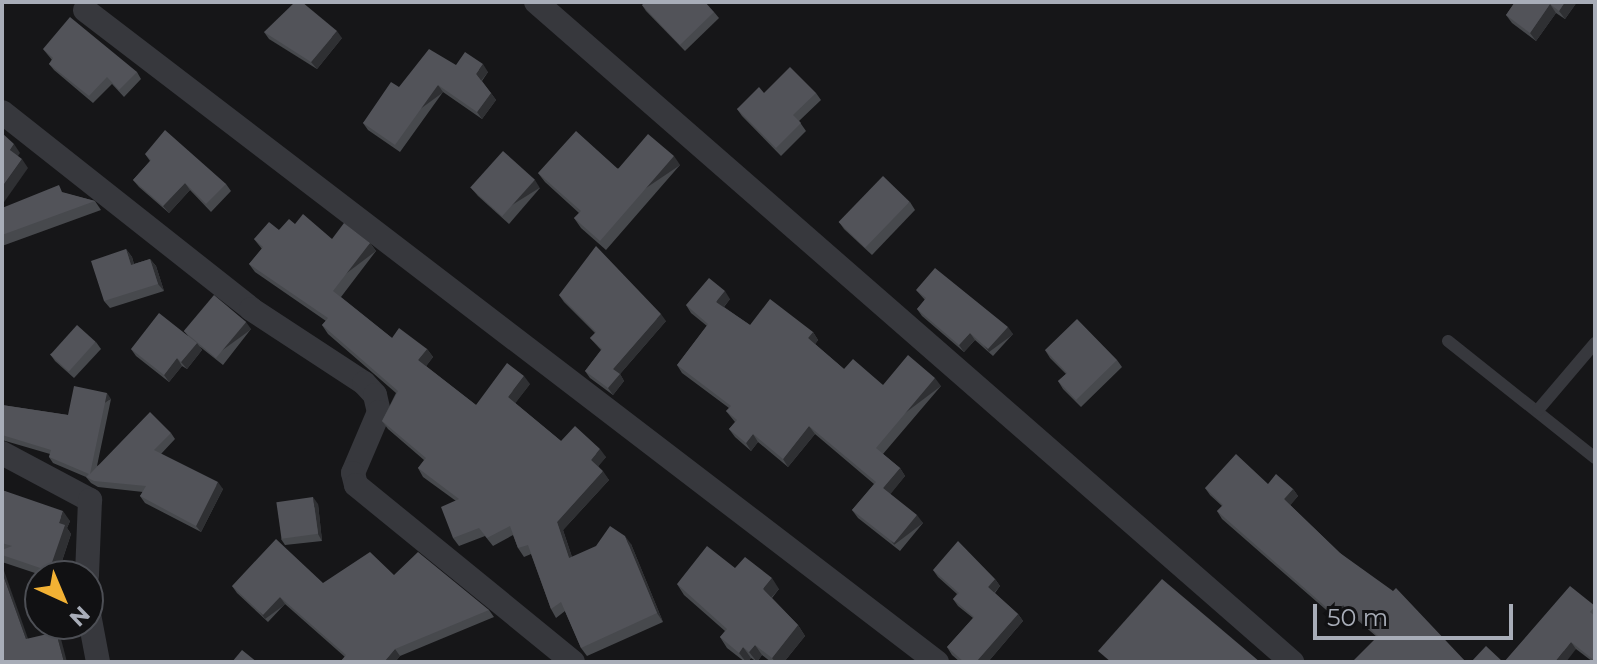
<!DOCTYPE html>
<html>
<head>
<meta charset="utf-8">
<style>
  body { margin:0 }
  #map { position:relative; width:1597px; height:664px; overflow:hidden; background:#161618; font-family:Montserrat,sans-serif }
  div>[style] { position:absolute }
  [style*='--x'] { left:calc(var(--x)*1px); top:calc(var(--y)*1px); width:calc(var(--w)*1px); rotate:calc(var(--a)*1deg) }
  .lane>* { height:12px; margin:-6px; padding:0 6px; transform-origin:6px; border-radius:6px; background:#37383d }
  .street>* { height:24px; margin:-12px; padding:0 12px; transform-origin:12px; border-radius:12px; background:#37383d }
  .wall>* { inset:0; background:#47494d }
  .shaded-wall>* { inset:0; background:#2f3033; transform-origin:0 0 }
  .building>* { inset:0; background:#525359; transform-origin:0 0 }
  span { translate:-50% -50%; white-space:nowrap; text-align:center; line-height:1.15; -webkit-text-stroke:7px #111113; paint-order:stroke }
  .frame { position:absolute; inset:0; border:4px solid #a8adb8; pointer-events:none }
  .north { position:absolute; left:24px; top:560px; width:80px; height:80px; box-sizing:border-box; background:#111113; border:2px solid #4d4f55; border-radius:50%; rotate:136deg; font-size:22px; font-weight:700; line-height:32px; text-align:center; color:#a8adb8 }
  .north::after { content:''; display:block; margin:auto; width:28px; height:36px; background:#f2b134; clip-path:polygon(50% 0,100% 100%,50% 72%,0 100%) }
  .scale { position:absolute; left:1313px; top:604px; width:200px; height:36px; box-sizing:border-box; border:4px solid #a8adb8; border-top:0; padding-left:10px; font-size:24px; line-height:28px; white-space:nowrap; color:#a8adb8; -webkit-text-stroke:6px #111113; paint-order:stroke }
</style>
</head>
<body>
<div id="map">
  <div class="lane">
    <i style="--x:1448;--y:341;--w:188;--a:38.5"></i>
    <i style="--x:1538;--y:410;--w:88;--a:-49.6"></i>
  </div>
  <div class="street">
    <i style="--x:536;--y:2;--w:1004;--a:41.12"></i>
    <i style="--x:85;--y:10;--w:1073;--a:37.43"></i>
    <i style="--x:2;--y:112;--w:318;--a:38.3"></i>
    <i style="--x:251;--y:309;--w:135;--a:33.2"></i>
    <i style="--x:364;--y:383;--w:16;--a:47"></i>
    <i style="--x:375;--y:395;--w:17;--a:77"></i>
    <i style="--x:379;--y:412;--w:66;--a:113.1"></i>
    <i style="--x:353;--y:473;--w:12;--a:76"></i>
    <i style="--x:356;--y:485;--w:280;--a:39.2"></i>
    <i style="--x:2;--y:453;--w:100;--a:28.1"></i>
    <i style="--x:90;--y:500;--w:76;--a:92.3"></i>
    <i style="--x:88;--y:609;--w:54;--a:79.3"></i>
  </div>
  <div class="wall">
    <i style="clip-path:polygon(1515px 2px,1577px 2px,1565px 19px,1556px 13px,1536px 41px,1512px 23px,1506px 15px)"></i>
    <i style="clip-path:polygon(642px 5px,714px 12px,719px 18px,685px 51px,646px 11px)"></i>
    <i style="clip-path:polygon(264px 32px,342px 38px,317px 69px,269px 39px)"></i>
    <i style="clip-path:polygon(43px 49px,137px 72px,141px 79px,124px 97px,112px 84px,93px 103px,54px 70px,49px 64px,52px 60px)"></i>
    <i style="clip-path:polygon(456px 65px,488px 72px,482px 81px,496px 100px,482px 119px,443px 92px,400px 152px,368px 130px,363px 123px,399px 87px)"></i>
    <i style="clip-path:polygon(764px 93px,816px 93px,821px 100px,799px 121px,806px 131px,781px 156px,742px 116px,737px 109px)"></i>
    <i style="clip-path:polygon(145px 154px,226px 184px,231px 191px,211px 212px,190px 190px,169px 213px,139px 187px,133px 180px,150px 161px)"></i>
    <i style="clip-path:polygon(680px 165px,606px 250px,581px 228px,574px 218px,579px 213px,545px 182px,538px 173px)"></i>
    <i style="clip-path:polygon(540px 188px,509px 224px,478px 196px,472px 189px)"></i>
    <i style="clip-path:polygon(64px 193px,95px 201px,101px 210px,2px 246px,2px 209px)"></i>
    <i style="clip-path:polygon(910px 202px,915px 210px,872px 255px,844px 229px,839px 222px)"></i>
    <i style="clip-path:polygon(295px 224px,332px 239px,370px 243px,376px 251px,341px 297px,392px 338px,427px 349px,433px 357px,426px 366px,476px 405px,530px 384px,515px 403px,561px 441px,606px 457px,598px 466px,609px 480px,563px 530px,572px 557px,631px 544px,663px 622px,587px 656px,581px 648px,565px 611px,556px 618px,551px 609px,531px 554px,524px 557px,518px 548px,513px 535px,493px 546px,485px 536px,459px 546px,453px 538px,456px 501px,423px 477px,418px 468px,424px 460px,388px 429px,382px 421px,396px 393px,328px 334px,322px 325px,326px 321px,255px 272px,249px 264px,262px 249px,254px 239px)"></i>
    <i style="clip-path:polygon(126px 249px,132px 257px,134px 264px,150px 259px,156px 266px,164px 291px,110px 308px,104px 301px)"></i>
    <i style="clip-path:polygon(916px 290px,1013px 334px,993px 356px,975px 340px,964px 352px,922px 316px,917px 309px,925px 300px)"></i>
    <i style="clip-path:polygon(559px 295px,666px 321px,620px 374px,624px 381px,613px 395px,590px 378px,585px 371px,601px 350px,590px 338px,595px 333px,564px 302px)"></i>
    <i style="clip-path:polygon(730px 299px,724px 307px,750px 325px,813px 332px,818px 340px,815px 344px,844px 369px,883px 385px,941px 386px,883px 454px,900px 468px,905px 476px,890px 494px,923px 523px,900px 551px,858px 518px,852px 510px,874px 484px,815px 434px,788px 467px,758px 442px,751px 451px,735px 437px,729px 429px,735px 422px,726px 411px,729px 408px,682px 373px,677px 365px,707px 326px,691px 313px,686px 305px)"></i>
    <i style="clip-path:polygon(251px 329px,223px 365px,199px 346px,202px 350px,187px 369px,182px 366px,169px 382px,136px 356px,131px 349px,188px 336px,184px 331px)"></i>
    <i style="clip-path:polygon(96px 342px,101px 349px,74px 378px,55px 361px,50px 354px)"></i>
    <i style="clip-path:polygon(1045px 350px,1117px 360px,1122px 367px,1081px 407px,1063px 389px,1058px 381px,1066px 374px,1050px 358px)"></i>
    <i style="clip-path:polygon(111px 399px,97px 466px,171px 433px,175px 439px,161px 454px,223px 489px,201px 532px,145px 503px,140px 496px,143px 492px,98px 487px,91px 483px,86px 477px,53px 463px,49px 457px,50px 454px,2px 440px,2px 405px,68px 415px)"></i>
    <i style="clip-path:polygon(1268px 484px,1293px 489px,1298px 496px,1290px 505px,1340px 553px,1466px 662px,1377px 637px,1348px 612px,1340px 622px,1222px 519px,1217px 511px,1222px 506px,1210px 495px,1205px 488px)"></i>
    <i style="clip-path:polygon(2px 490px,70px 521px,67px 528px,71px 534px,57px 576px,44px 576px,2px 562px)"></i>
    <i style="clip-path:polygon(318px 504px,322px 541px,285px 545px,281px 539px)"></i>
    <i style="clip-path:polygon(933px 570px,995px 579px,1000px 586px,995px 593px,1018px 614px,1023px 621px,988px 662px,960px 662px,952px 655px,947px 647px,973px 618px,958px 606px,953px 599px,957px 594px,938px 577px)"></i>
    <i style="clip-path:polygon(394px 575px,489px 610px,494px 617px,400px 656px,395px 662px,340px 662px,345px 657px,285px 604px,268px 622px,237px 593px,232px 586px,323px 583px)"></i>
    <i style="clip-path:polygon(677px 584px,779px 589px,772px 598px,798px 625px,805px 636px,784px 662px,771px 662px,762px 655px,757px 662px,751px 658px,747px 662px,745px 662px,727px 648px,720px 637px,725px 631px,684px 595px)"></i>
    <i style="clip-path:polygon(1595px 606px,1595px 662px,1593px 662px,1576px 649px,1504px 662px)"></i>
  </div>
  <div class="shaded-wall">
    <i style="clip-path:polygon(1565px 2px,1577px 2px,1565px 19px,1559px 11px)"></i>
    <i style="clip-path:polygon(1550px 4px,1556px 13px,1536px 41px,1530px 33px)"></i>
    <i style="clip-path:polygon(337px 31px,342px 38px,317px 69px,311px 62px)"></i>
    <i style="clip-path:polygon(483px 64px,488px 72px,481px 81px,476px 74px)"></i>
    <i style="left:438px;top:85px;width:9px;height:74px;rotate:54deg"></i>
    <i style="clip-path:polygon(491px 93px,496px 100px,482px 119px,477px 112px)"></i>
    <i style="clip-path:polygon(14px 144px,20px 153px,16px 159px,10px 150px)"></i>
    <i style="left:674px;top:156px;width:11px;height:113px;rotate:56deg"></i>
    <i style="clip-path:polygon(22px 159px,28px 168px,2px 205px,2px 187px)"></i>
    <i style="left:535px;top:180px;width:9px;height:48px;rotate:58deg"></i>
    <i style="clip-path:polygon(185px 183px,190px 190px,169px 213px,163px 206px)"></i>
    <i style="left:370px;top:243px;width:10px;height:61px;rotate:53deg"></i>
    <i style="clip-path:polygon(126px 249px,132px 257px,136px 273px,131px 265px)"></i>
    <i style="clip-path:polygon(150px 259px,156px 266px,164px 291px,158px 284px)"></i>
    <i style="clip-path:polygon(725px 291px,730px 299px,722px 309px,716px 302px)"></i>
    <i style="clip-path:polygon(661px 314px,666px 321px,620px 374px,624px 381px,613px 395px,608px 388px,613px 369px)"></i>
    <i style="left:246px;top:322px;width:9px;height:46px;rotate:54deg"></i>
    <i style="left:1008px;top:327px;width:9px;height:30px;rotate:54deg"></i>
    <i style="clip-path:polygon(813px 332px,818px 340px,814px 346px,808px 338px)"></i>
    <i style="clip-path:polygon(970px 333px,975px 340px,964px 352px,959px 345px)"></i>
    <i style="clip-path:polygon(197px 343px,202px 350px,187px 369px,181px 362px)"></i>
    <i style="clip-path:polygon(427px 349px,433px 357px,424px 369px,418px 360px)"></i>
    <i style="clip-path:polygon(177px 358px,182px 366px,169px 382px,164px 375px)"></i>
    <i style="clip-path:polygon(524px 376px,530px 384px,514px 405px,508px 397px)"></i>
    <i style="left:935px;top:378px;width:10px;height:92px;rotate:53deg"></i>
    <i style="left:107px;top:393px;width:7px;height:83px;rotate:56deg"></i>
    <i style="clip-path:polygon(809px 426px,815px 434px,788px 467px,783px 459px)"></i>
    <i style="clip-path:polygon(753px 434px,758px 442px,751px 451px,746px 443px)"></i>
    <i style="clip-path:polygon(600px 449px,606px 457px,597px 468px,591px 460px)"></i>
    <i style="clip-path:polygon(900px 468px,905px 476px,889px 496px,883px 488px)"></i>
    <i style="clip-path:polygon(603px 471px,609px 480px,563px 530px,575px 566px,569px 558px,557px 522px)"></i>
    <i style="clip-path:polygon(218px 482px,223px 489px,201px 532px,196px 526px)"></i>
    <i style="clip-path:polygon(1293px 489px,1298px 496px,1289px 507px,1284px 499px)"></i>
    <i style="clip-path:polygon(313px 497px,318px 504px,322px 541px,318px 534px)"></i>
    <i style="clip-path:polygon(63px 511px,70px 521px,67px 528px,71px 534px,57px 576px,53px 576px,49px 571px,59px 523px)"></i>
    <i style="left:917px;top:515px;width:10px;height:36px;rotate:53deg"></i>
    <i style="clip-path:polygon(625px 536px,631px 544px,663px 622px,657px 613px)"></i>
    <i style="clip-path:polygon(2px 565px,31px 647px,26px 639px,2px 572px)"></i>
    <i style="clip-path:polygon(772px 578px,779px 589px,770px 599px,763px 589px)"></i>
    <i style="clip-path:polygon(995px 579px,1000px 586px,993px 594px,988px 587px)"></i>
    <i style="left:280px;top:597px;width:9px;height:25px;rotate:54deg"></i>
    <i style="clip-path:polygon(1343px 605px,1348px 612px,1340px 622px,1335px 615px)"></i>
    <i style="clip-path:polygon(1018px 614px,1023px 621px,988px 662px,976px 662px)"></i>
    <i style="clip-path:polygon(798px 625px,805px 636px,784px 662px,775px 662px,772px 658px)"></i>
    <i style="clip-path:polygon(56px 632px,61px 639px,67px 662px,64px 662px)"></i>
    <i style="clip-path:polygon(1571px 642px,1576px 649px,1566px 662px,1555px 662px)"></i>
    <i style="clip-path:polygon(755px 645px,762px 655px,757px 662px,749px 652px)"></i>
    <i style="clip-path:polygon(743px 647px,751px 658px,747px 662px,746px 662px,739px 653px)"></i>
    <i style="clip-path:polygon(395px 649px,400px 656px,395px 662px,384px 662px)"></i>
  </div>
  <div class="building">
    <i style="clip-path:polygon(295px 2px,302px 2px,337px 31px,311px 62px,264px 32px)"></i>
    <i style="clip-path:polygon(645px 2px,705px 2px,714px 12px,680px 45px,642px 5px)"></i>
    <i style="clip-path:polygon(1515px 2px,1565px 2px,1559px 11px,1550px 4px,1530px 33px,1506px 15px)"></i>
    <i style="clip-path:polygon(70px 17px,137px 72px,119px 90px,107px 77px,89px 96px,49px 64px,53px 58px,43px 49px)"></i>
    <i style="clip-path:polygon(429px 49px,456px 65px,465px 52px,483px 64px,476px 74px,491px 93px,477px 112px,438px 85px,395px 145px,363px 123px,391px 82px,399px 87px)"></i>
    <i style="clip-path:polygon(790px 67px,816px 93px,793px 115px,801px 123px,776px 148px,737px 109px,759px 87px,764px 93px)"></i>
    <i style="clip-path:polygon(165px 130px,226px 184px,206px 204px,185px 183px,163px 206px,133px 180px,151px 160px,145px 154px)"></i>
    <i style="clip-path:polygon(576px 131px,618px 169px,648px 134px,674px 156px,600px 241px,574px 218px,581px 211px,538px 173px)"></i>
    <i style="clip-path:polygon(2px 133px,14px 144px,10px 150px,22px 159px,2px 187px)"></i>
    <i style="left:503px;top:151px;width:43px;height:49px;rotate:42deg"></i>
    <i style="left:883px;top:176px;width:37px;height:64px;rotate:44deg"></i>
    <i style="clip-path:polygon(59px 185px,62px 192px,95px 201px,2px 235px,2px 208px)"></i>
    <i style="clip-path:polygon(303px 214px,332px 239px,344px 223px,370px 243px,333px 291px,392px 338px,399px 328px,427px 349px,418px 360px,476px 405px,507px 363px,524px 376px,508px 397px,561px 441px,575px 426px,600px 449px,591px 460px,603px 471px,557px 522px,569px 558px,596px 546px,610px 526px,625px 536px,657px 613px,581px 648px,561px 602px,551px 609px,528px 545px,518px 548px,510px 526px,487px 538px,479px 528px,453px 538px,441px 507px,459px 499px,418px 468px,426px 458px,382px 421px,398px 391px,322px 325px,328px 318px,249px 264px,263px 247px,254px 239px,269px 222px,279px 230px,289px 219px,295px 224px)"></i>
    <i style="clip-path:polygon(596px 246px,661px 314px,613px 369px,620px 374px,608px 388px,585px 371px,602px 349px,590px 338px,596px 332px,559px 295px)"></i>
    <i style="clip-path:polygon(126px 249px,131px 265px,150px 259px,158px 284px,104px 301px,91px 261px)"></i>
    <i style="clip-path:polygon(935px 268px,1008px 327px,988px 349px,970px 333px,959px 345px,917px 309px,926px 298px,916px 290px)"></i>
    <i style="clip-path:polygon(709px 278px,725px 291px,716px 302px,750px 325px,770px 299px,813px 332px,808px 338px,844px 369px,853px 359px,883px 385px,908px 355px,935px 378px,876px 448px,900px 468px,883px 488px,917px 515px,894px 543px,852px 510px,876px 482px,809px 426px,783px 459px,753px 434px,746px 443px,729px 429px,737px 420px,726px 411px,731px 406px,677px 365px,708px 324px,686px 305px)"></i>
    <i style="left:214px;top:295px;width:42px;height:47px;rotate:40deg"></i>
    <i style="clip-path:polygon(159px 313px,197px 343px,181px 362px,177px 358px,164px 375px,131px 349px)"></i>
    <i style="clip-path:polygon(1077px 319px,1117px 360px,1076px 400px,1058px 381px,1067px 373px,1045px 350px)"></i>
    <i style="left:77px;top:325px;width:25px;height:40px;rotate:42deg"></i>
    <i style="clip-path:polygon(74px 386px,107px 393px,90px 474px,150px 412px,171px 433px,154px 450px,218px 482px,196px 526px,140px 496px,146px 486px,94px 481px,86px 477px,89px 474px,49px 457px,51px 450px,2px 435px,2px 405px,68px 415px)"></i>
    <i style="clip-path:polygon(1236px 454px,1268px 484px,1276px 474px,1293px 489px,1284px 499px,1340px 553px,1393px 591px,1396px 588px,1466px 662px,1352px 662px,1378px 636px,1343px 605px,1335px 615px,1217px 511px,1223px 505px,1205px 488px)"></i>
    <i style="clip-path:polygon(2px 490px,63px 511px,59px 523px,65px 525px,49px 571px,2px 555px,2px 550px,12px 546px,2px 543px)"></i>
    <i style="left:313px;top:497px;width:37px;height:37px;rotate:82deg"></i>
    <i style="clip-path:polygon(276px 539px,323px 583px,370px 552px,394px 575px,418px 552px,489px 610px,395px 649px,384px 662px,340px 662px,346px 655px,280px 597px,263px 615px,232px 586px)"></i>
    <i style="clip-path:polygon(958px 541px,995px 579px,988px 587px,1018px 614px,976px 662px,964px 662px,947px 647px,974px 617px,953px 599px,959px 593px,933px 570px)"></i>
    <i style="clip-path:polygon(707px 546px,735px 568px,745px 557px,772px 578px,763px 589px,798px 625px,772px 658px,755px 645px,749px 652px,743px 647px,739px 653px,720px 637px,727px 629px,677px 584px)"></i>
    <i style="clip-path:polygon(2px 572px,26px 639px,56px 632px,64px 662px,2px 662px)"></i>
    <i style="clip-path:polygon(1162px 579px,1260px 662px,1111px 662px,1098px 651px)"></i>
    <i style="clip-path:polygon(1570px 586px,1595px 606px,1590px 612px,1595px 616px,1595px 661px,1571px 642px,1555px 662px,1504px 662px)"></i>
    <i style="clip-path:polygon(1486px 646px,1503px 662px,1471px 662px)"></i>
    <i style="clip-path:polygon(242px 650px,257px 662px,232px 662px)"></i>
  </div>
  <div class="frame"></div>
  <div class="north">N</div>
  <div class="scale">50 m</div>
</div>
</body>
</html>
